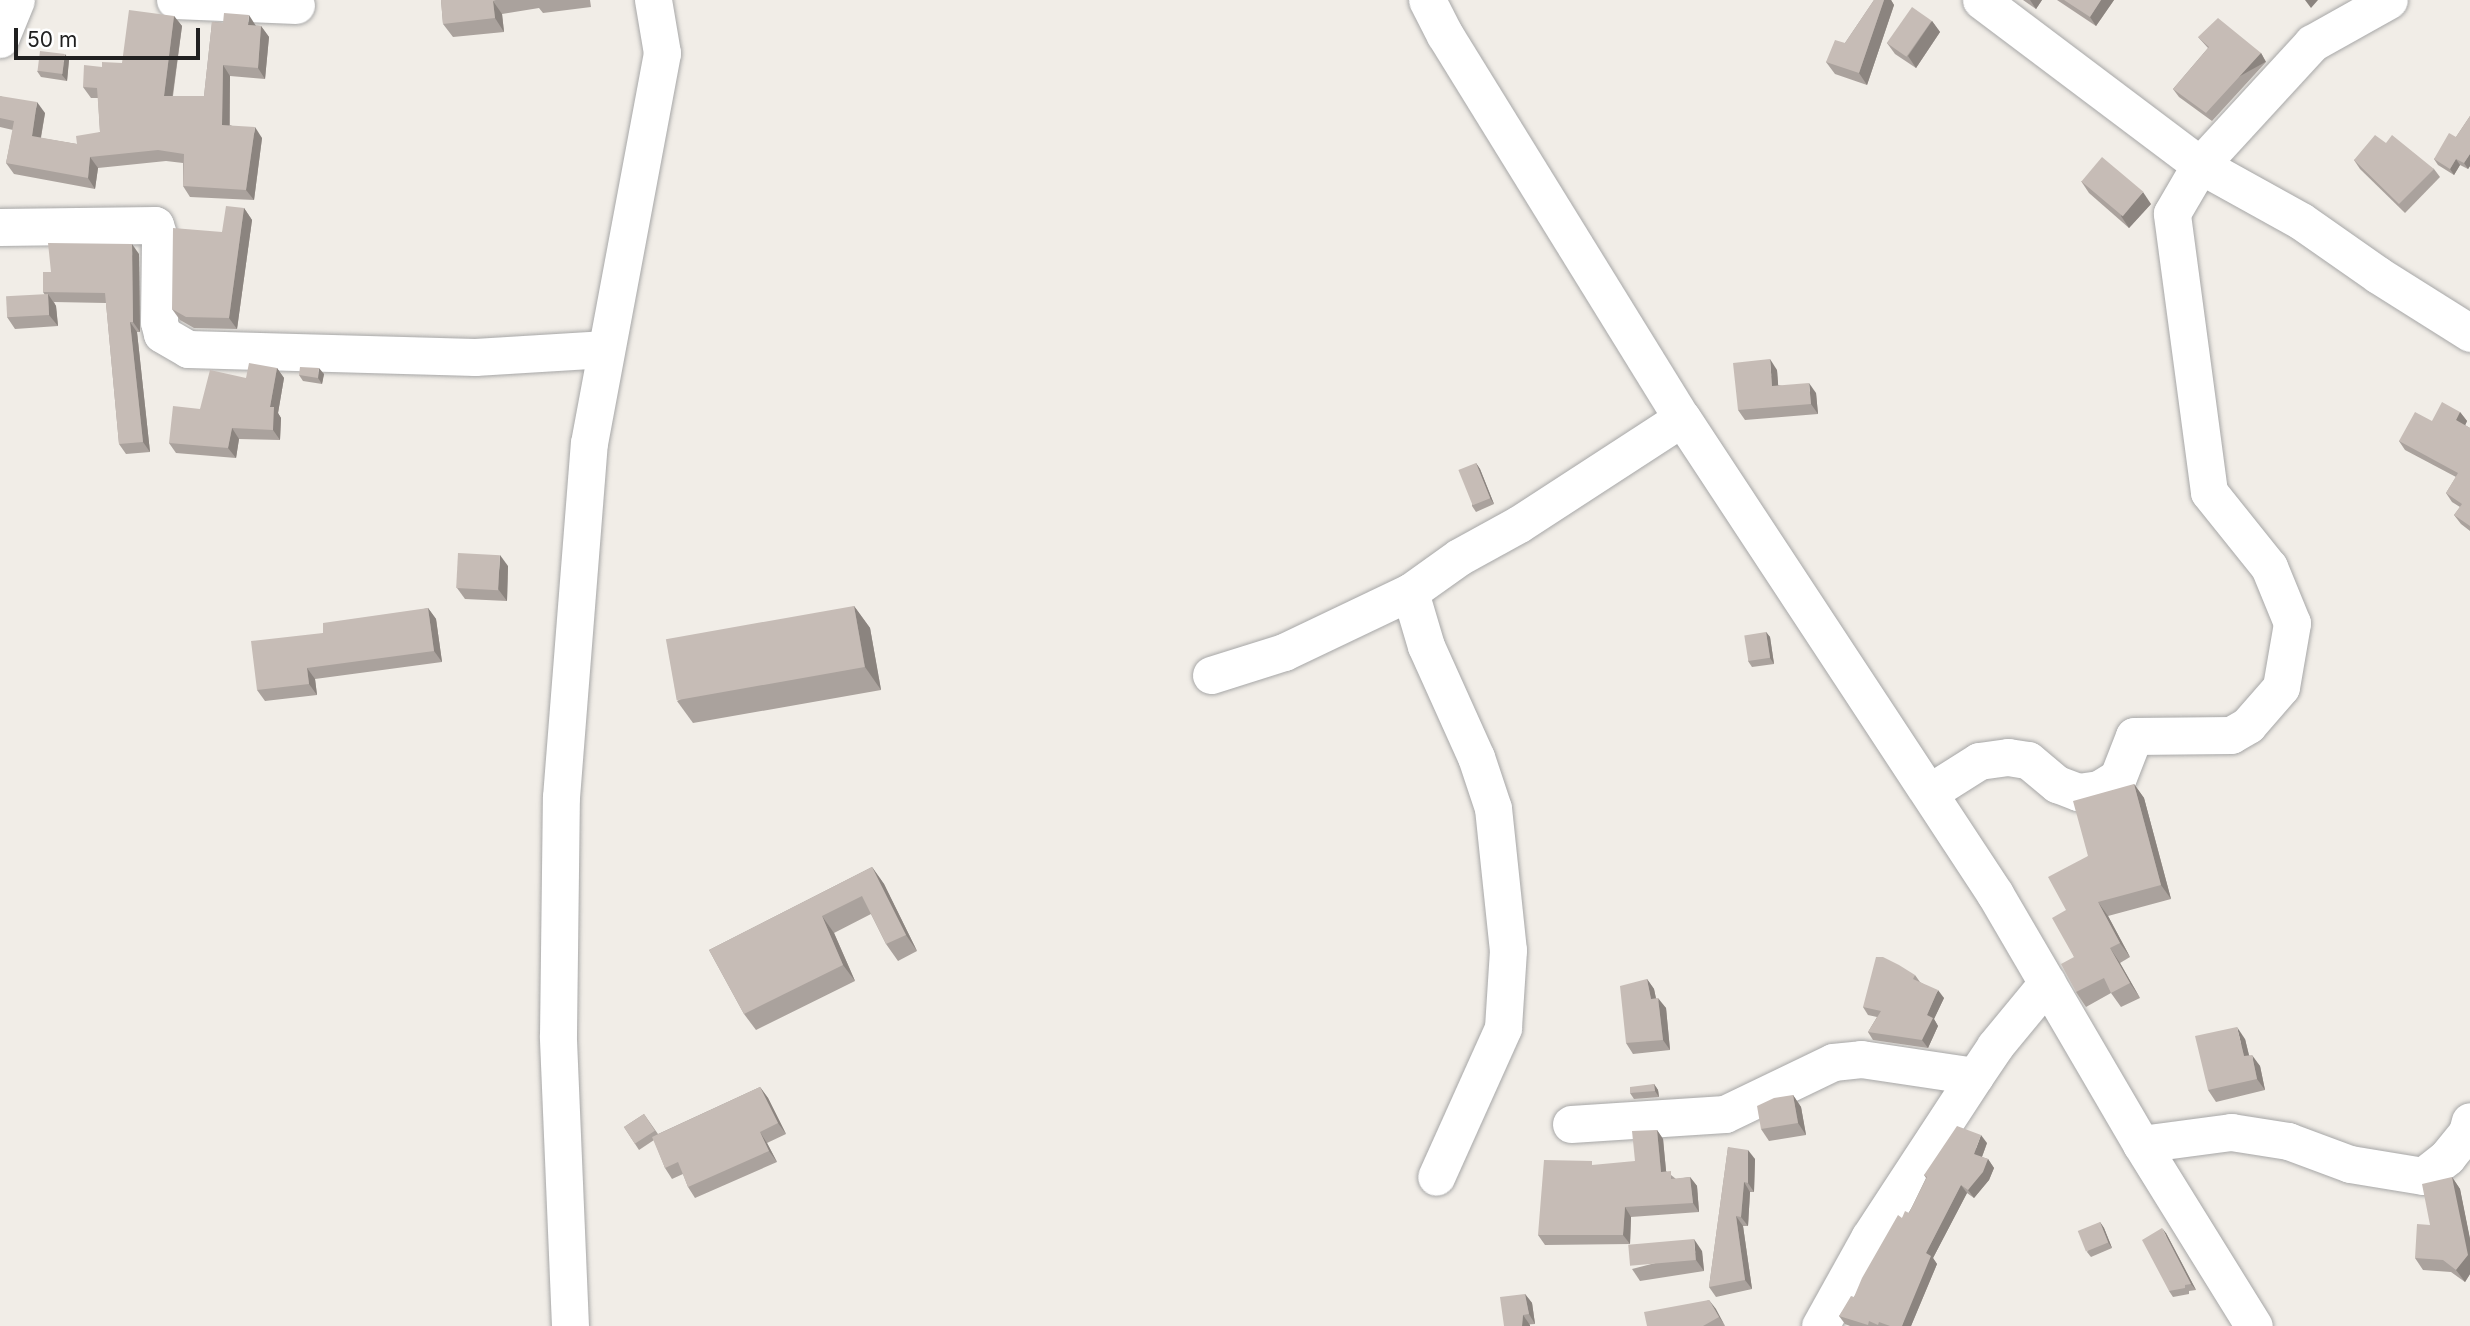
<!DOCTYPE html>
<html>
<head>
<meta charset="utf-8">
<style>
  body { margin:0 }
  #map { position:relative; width:2470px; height:1326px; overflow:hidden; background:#f1ede7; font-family:Inter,sans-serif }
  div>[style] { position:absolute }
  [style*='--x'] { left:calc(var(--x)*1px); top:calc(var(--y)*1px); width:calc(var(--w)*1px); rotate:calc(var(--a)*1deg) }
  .roads { filter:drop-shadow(0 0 2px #a7a7a7) drop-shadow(0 0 2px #a7a7a7) }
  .minor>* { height:37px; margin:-18.5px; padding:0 18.5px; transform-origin:18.5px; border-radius:18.5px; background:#fff }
  .wall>* { inset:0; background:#aaa29d }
  .shaded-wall>* { inset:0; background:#8b847f; transform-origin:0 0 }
  .building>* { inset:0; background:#c6bcb6; transform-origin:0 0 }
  span { translate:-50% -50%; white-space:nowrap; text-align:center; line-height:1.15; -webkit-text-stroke:5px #fff; paint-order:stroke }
  .scale { position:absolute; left:14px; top:28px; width:186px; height:32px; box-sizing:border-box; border:4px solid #202020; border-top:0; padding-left:9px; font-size:21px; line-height:24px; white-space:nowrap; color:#202020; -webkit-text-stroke:5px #fff; paint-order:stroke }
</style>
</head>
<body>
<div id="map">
  <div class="roads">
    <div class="minor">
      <i style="--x:175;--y:0;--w:121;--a:2.4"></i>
      <i style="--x:1427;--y:0;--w:39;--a:63"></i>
      <i style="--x:1445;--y:35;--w:450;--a:58.3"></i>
      <i style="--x:1682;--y:418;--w:570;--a:56.67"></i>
      <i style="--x:1995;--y:894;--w:290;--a:59.7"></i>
      <i style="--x:2141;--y:1144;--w:214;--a:58.2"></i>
      <i style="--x:1981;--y:0;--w:274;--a:37"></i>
      <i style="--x:2200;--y:165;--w:115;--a:29"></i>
      <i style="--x:2301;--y:221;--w:94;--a:35"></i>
      <i style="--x:2378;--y:275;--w:109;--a:32.2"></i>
      <i style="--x:0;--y:39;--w:42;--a:-67.7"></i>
      <i style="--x:0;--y:227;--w:155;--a:-0.7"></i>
      <i style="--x:155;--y:225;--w:16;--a:72"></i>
      <i style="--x:160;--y:240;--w:82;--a:90.7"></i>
      <i style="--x:159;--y:322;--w:12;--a:76"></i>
      <i style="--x:162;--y:334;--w:30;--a:30"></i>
      <i style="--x:188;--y:349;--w:287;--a:1.6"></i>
      <i style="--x:475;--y:357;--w:131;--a:-3.5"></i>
      <i style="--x:1410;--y:592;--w:56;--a:73.5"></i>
      <i style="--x:1426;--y:646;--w:122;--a:65.8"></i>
      <i style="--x:1476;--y:757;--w:54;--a:71.6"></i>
      <i style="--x:1493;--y:808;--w:143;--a:84"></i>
      <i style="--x:1508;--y:950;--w:78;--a:93.7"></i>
      <i style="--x:1503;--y:1028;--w:163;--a:114.2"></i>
      <i style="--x:1211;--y:675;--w:77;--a:-17.5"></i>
      <i style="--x:1284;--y:652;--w:140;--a:-25.5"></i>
      <i style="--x:1410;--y:592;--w:60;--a:-35.5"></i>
      <i style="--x:1459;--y:557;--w:68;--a:-28.8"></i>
      <i style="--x:1519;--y:524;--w:194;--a:-33"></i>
      <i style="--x:1930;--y:792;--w:58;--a:-32.3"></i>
      <i style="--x:1979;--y:761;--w:29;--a:-8"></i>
      <i style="--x:2008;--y:757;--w:20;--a:9"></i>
      <i style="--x:2028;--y:760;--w:38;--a:40"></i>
      <i style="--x:2057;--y:784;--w:22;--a:21"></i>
      <i style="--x:2078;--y:792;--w:21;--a:-8"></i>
      <i style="--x:2099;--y:789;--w:22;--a:-32"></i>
      <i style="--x:2118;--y:777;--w:44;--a:-68.7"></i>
      <i style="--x:2134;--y:736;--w:97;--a:-0.6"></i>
      <i style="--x:2231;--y:735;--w:20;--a:-30"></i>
      <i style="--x:2248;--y:725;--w:50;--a:-49"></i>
      <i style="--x:2281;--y:687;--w:65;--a:-80.2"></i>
      <i style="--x:2292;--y:623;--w:61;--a:-112.3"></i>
      <i style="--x:2269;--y:567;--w:96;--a:-128.7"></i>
      <i style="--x:2209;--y:492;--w:281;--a:-97.6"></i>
      <i style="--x:2172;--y:213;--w:56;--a:-59.7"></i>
      <i style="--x:2200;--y:165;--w:166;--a:-47.4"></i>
      <i style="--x:2312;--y:43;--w:88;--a:-29.2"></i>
      <i style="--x:1571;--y:1124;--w:154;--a:-3.7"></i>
      <i style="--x:1725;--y:1114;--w:120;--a:-25.7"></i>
      <i style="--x:1833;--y:1062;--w:28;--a:-6"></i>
      <i style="--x:1861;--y:1059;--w:115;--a:8.5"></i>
      <i style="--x:2141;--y:1144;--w:91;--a:-7.6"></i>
      <i style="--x:2231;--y:1132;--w:58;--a:9"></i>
      <i style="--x:2288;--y:1141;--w:66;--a:20.4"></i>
      <i style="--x:2350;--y:1164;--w:74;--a:9.3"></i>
      <i style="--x:2423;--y:1176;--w:31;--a:-38"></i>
      <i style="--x:2447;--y:1157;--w:32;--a:-51"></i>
      <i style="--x:2467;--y:1132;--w:11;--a:-75"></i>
      <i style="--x:570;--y:1326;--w:291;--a:-92.4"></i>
      <i style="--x:558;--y:1035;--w:238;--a:-89.3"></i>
      <i style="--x:561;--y:797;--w:355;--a:-85.5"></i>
      <i style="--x:589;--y:443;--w:397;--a:-79.4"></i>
      <i style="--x:662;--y:53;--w:54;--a:-99.6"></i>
      <i style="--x:1820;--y:1326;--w:101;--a:-60.9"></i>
      <i style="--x:1869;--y:1238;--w:194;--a:-56.8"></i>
      <i style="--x:1975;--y:1076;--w:36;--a:-56"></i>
      <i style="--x:1995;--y:1046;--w:82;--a:-50.5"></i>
    </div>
  </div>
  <div class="wall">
    <i style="clip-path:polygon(441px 0,590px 0,591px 7px,543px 13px,539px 8px,502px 14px,504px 32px,453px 37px,443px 24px)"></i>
    <i style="clip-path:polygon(1874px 0,1891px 0,1894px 5px,1867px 85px,1835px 74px,1826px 62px,1845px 43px)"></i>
    <i style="clip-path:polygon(2023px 0,2042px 0,2036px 9px)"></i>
    <i style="clip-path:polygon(2057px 0,2114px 0,2096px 26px)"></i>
    <i style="clip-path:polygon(174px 16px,182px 26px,173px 96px,204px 96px,212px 22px,261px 26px,269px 37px,265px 79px,230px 76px,230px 125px,262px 138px,254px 200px,190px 197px,183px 186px,183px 163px,166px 161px,98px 168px,95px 189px,14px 174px,6px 163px,13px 130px,0 127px,0 96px,45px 113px,41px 138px,77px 144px,100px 132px,98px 98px,91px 98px,83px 87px,122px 63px)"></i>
    <i style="clip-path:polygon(1932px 21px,1940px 32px,1916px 68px,1895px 54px,1887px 43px)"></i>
    <i style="clip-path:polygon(2198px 37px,2261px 53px,2266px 62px,2212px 121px,2179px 97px,2173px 89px,2208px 48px)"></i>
    <i style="clip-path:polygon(69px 60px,67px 81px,41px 77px,37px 71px)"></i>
    <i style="clip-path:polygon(2470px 116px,2470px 166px,2468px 169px,2460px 165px,2454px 175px,2438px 165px,2434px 159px,2456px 137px)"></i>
    <i style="clip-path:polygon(2386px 143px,2434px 169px,2440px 177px,2405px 213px,2360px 169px,2354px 160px)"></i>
    <i style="clip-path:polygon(2081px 181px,2151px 204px,2129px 228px,2089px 193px)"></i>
    <i style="clip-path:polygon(244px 208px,252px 220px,237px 329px,194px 328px,180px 320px,172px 309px,222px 232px)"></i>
    <i style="clip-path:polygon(139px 254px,140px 332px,137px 332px,150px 452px,126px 454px,119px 444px,106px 303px,54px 302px,56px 306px,58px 326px,15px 329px,7px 317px,45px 295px,43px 292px,51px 272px)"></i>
    <i style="clip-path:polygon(277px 368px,284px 378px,278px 413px,281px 418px,280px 440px,239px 439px,236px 458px,176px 453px,169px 443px,200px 409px,246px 378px)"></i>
    <i style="clip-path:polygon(1777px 370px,1778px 385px,1816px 393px,1818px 414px,1745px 420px,1738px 410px)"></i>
    <i style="clip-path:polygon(324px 374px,322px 384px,303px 381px,299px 375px)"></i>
    <i style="clip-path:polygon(2460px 412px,2467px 421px,2465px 425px,2470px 428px,2470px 531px,2461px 524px,2454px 515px,2460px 507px,2452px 502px,2446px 493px,2456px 477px,2405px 450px,2399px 441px,2432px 421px)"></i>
    <i style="clip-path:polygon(1476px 463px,1480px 469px,1494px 504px,1476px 512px,1472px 506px)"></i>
    <i style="clip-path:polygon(508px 566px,507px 601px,465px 599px,457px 588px)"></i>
    <i style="clip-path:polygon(854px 606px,870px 628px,881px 690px,693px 723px,677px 701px)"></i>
    <i style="clip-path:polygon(428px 608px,436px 619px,442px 662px,315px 679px,317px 695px,265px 701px,257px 690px,323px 633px)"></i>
    <i style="clip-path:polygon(1766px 632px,1770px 637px,1774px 664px,1752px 667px,1748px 661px)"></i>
    <i style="clip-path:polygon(2134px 784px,2144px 798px,2171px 899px,2108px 916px,2130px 957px,2120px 963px,2140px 998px,2121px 1007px,2111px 993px,2086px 1007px,2076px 992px,2074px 957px,2066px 910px,2088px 856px)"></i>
    <i style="clip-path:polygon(872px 867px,884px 884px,917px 951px,898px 961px,886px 944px,871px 914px,834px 933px,855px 981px,756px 1030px,744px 1014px,709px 950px)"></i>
    <i style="clip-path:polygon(1915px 975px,1920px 982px,1944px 998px,1934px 1019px,1938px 1026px,1928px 1048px,1873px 1040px,1868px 1032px,1877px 1017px,1868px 1015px,1863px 1007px)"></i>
    <i style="clip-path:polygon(1647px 979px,1654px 989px,1656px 998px,1666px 1008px,1670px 1050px,1633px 1054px,1626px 1043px)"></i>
    <i style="clip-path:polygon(2245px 1039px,2249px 1055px,2260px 1066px,2265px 1090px,2216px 1102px,2208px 1090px)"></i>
    <i style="clip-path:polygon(1654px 1084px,1658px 1090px,1659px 1097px,1634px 1099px,1630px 1093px)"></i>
    <i style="clip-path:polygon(760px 1087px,768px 1098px,786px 1134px,767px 1143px,777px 1162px,695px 1198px,688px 1187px,683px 1174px,672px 1179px,665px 1168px,654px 1140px,639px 1150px,624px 1127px,644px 1114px,658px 1134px)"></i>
    <i style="clip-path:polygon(1793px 1095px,1801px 1107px,1806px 1135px,1769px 1141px,1761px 1129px)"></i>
    <i style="clip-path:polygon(1657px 1130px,1663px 1139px,1666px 1171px,1676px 1179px,1690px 1177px,1697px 1186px,1699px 1212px,1631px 1217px,1630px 1244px,1545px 1245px,1538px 1235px,1635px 1161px)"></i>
    <i style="clip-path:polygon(1987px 1143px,1982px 1157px,1988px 1159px,1994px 1168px,1989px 1180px,1974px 1198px,1967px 1193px,1933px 1258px,1937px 1264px,1911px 1326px,1850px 1326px,1845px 1324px,1839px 1316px,1854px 1297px,1902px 1218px,1909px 1213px,1926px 1178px,1924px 1175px)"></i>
    <i style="clip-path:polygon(1728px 1147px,1755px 1159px,1754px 1192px,1750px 1192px,1748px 1226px,1743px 1226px,1752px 1289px,1716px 1297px,1709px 1287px)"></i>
    <i style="clip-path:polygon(2452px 1177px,2460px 1189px,2470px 1239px,2470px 1274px,2465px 1282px,2451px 1272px,2423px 1270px,2415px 1258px)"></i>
    <i style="clip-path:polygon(2100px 1222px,2104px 1228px,2112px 1248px,2091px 1257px,2087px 1252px)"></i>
    <i style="clip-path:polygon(2166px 1233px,2196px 1290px,2189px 1291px,2189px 1294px,2173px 1297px,2169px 1291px)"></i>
    <i style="clip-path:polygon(1702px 1251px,1704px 1271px,1640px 1281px,1632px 1269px)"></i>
    <i style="clip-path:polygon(1525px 1294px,1532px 1303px,1535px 1324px,1504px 1326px)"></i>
    <i style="clip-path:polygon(1709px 1300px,1725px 1326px,1647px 1326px)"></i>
  </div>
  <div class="shaded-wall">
    <i style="clip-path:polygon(1884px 0,1891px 0,1894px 5px,1867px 85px,1859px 73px)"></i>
    <i style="clip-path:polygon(2030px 0,2042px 0,2036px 9px)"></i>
    <i style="clip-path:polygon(2101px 0,2114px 0,2096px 26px,2090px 17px)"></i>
    <i style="clip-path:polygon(2305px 0,2318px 0,2311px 8px)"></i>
    <i style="clip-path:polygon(493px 1px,502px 14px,504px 32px,495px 18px)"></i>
    <i style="clip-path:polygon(249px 15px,256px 26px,248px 25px)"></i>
    <i style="clip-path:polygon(174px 16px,182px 26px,171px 106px,164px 96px)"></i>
    <i style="clip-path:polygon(1932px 21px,1940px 32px,1916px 68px,1908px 56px)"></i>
    <i style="clip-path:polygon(261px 26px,269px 37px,265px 79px,258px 68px)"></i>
    <i style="left:2261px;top:53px;width:10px;height:81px;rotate:61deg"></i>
    <i style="clip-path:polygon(65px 54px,69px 60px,67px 81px,62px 75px)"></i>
    <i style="clip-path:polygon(223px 65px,230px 76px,229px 135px,222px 125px)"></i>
    <i style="clip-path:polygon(37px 102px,45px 113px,39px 147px,32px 136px)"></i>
    <i style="clip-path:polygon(255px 127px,262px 138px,254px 200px,246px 190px)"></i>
    <i style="clip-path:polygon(2470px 154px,2470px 166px,2468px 169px,2464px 163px)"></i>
    <i style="clip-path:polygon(90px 157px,98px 168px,95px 189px,88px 178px)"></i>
    <i style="clip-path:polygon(2456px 159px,2460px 165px,2454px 175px,2450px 169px)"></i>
    <i style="clip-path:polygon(2143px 192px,2151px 204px,2129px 228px,2121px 216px)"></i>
    <i style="clip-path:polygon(244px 208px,252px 220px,237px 329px,229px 318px)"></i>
    <i style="clip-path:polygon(132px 244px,139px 254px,140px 332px,133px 322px)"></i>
    <i style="clip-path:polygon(48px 294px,56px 306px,58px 326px,49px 315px)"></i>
    <i style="clip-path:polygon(130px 322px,137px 332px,150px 452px,143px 442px)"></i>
    <i style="clip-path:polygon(1770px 359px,1777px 370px,1779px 396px,1772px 386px)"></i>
    <i style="clip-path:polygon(277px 368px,284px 378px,278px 413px,281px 418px,280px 440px,273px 430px,270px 407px)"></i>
    <i style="clip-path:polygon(319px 368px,324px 374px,322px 384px,318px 378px)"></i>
    <i style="clip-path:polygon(1809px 383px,1816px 393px,1818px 414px,1811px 404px)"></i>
    <i style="clip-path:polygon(2460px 412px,2467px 421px,2463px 430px,2456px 420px)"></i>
    <i style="clip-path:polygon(232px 428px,239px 439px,236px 458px,228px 448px)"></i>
    <i style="clip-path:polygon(1476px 463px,1480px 469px,1494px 504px,1490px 498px)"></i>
    <i style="clip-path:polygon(500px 555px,508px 566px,507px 601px,498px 589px)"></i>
    <i style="clip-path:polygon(854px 606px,870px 628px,881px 690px,865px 667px)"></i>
    <i style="clip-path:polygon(428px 608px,436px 619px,442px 662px,434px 651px)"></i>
    <i style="clip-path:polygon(1766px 632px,1770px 637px,1774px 664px,1770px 658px)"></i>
    <i style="clip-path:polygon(307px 668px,315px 679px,317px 695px,309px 684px)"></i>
    <i style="clip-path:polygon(2134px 784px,2144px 798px,2171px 899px,2161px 885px)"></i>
    <i style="clip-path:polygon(872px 867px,884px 884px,917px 951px,906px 935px)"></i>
    <i style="clip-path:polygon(2098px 902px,2108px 916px,2130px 957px,2120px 943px)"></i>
    <i style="clip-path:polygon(822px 916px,834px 933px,855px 981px,843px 965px)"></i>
    <i style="clip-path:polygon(2110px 948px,2120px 963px,2140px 998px,2130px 983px)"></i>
    <i style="clip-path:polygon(1647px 979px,1654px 989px,1658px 1009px,1651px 999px)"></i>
    <i style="clip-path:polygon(1938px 990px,1944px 998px,1934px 1019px,1938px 1026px,1928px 1048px,1922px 1040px,1927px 1015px)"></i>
    <i style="clip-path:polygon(1658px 998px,1666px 1008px,1670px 1050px,1663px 1040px)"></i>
    <i style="clip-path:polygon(2237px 1027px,2245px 1039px,2252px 1068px,2244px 1056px)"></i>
    <i style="clip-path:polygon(2252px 1055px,2260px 1066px,2265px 1090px,2257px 1079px)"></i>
    <i style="clip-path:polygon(1654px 1084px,1658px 1090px,1659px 1097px,1655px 1091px)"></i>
    <i style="clip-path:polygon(760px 1087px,768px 1098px,786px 1134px,778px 1123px)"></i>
    <i style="clip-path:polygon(1793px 1095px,1801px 1107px,1806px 1135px,1798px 1123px)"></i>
    <i style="clip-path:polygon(1657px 1130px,1663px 1139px,1667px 1181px,1661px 1172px)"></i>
    <i style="clip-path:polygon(760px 1132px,767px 1143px,777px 1162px,769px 1151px)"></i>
    <i style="clip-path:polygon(1981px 1135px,1987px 1143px,1980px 1162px,1974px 1154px)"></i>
    <i style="clip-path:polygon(1748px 1150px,1755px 1159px,1754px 1192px,1748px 1183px)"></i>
    <i style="clip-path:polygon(1988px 1159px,1994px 1168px,1989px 1180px,1974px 1198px,1968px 1190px)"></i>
    <i style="clip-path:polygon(1690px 1177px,1697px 1186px,1699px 1212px,1693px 1203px)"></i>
    <i style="clip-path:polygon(2452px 1177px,2460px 1189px,2470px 1239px,2470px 1274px,2465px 1282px,2456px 1270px)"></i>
    <i style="clip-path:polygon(1744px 1182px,1750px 1192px,1748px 1226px,1741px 1217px)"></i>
    <i style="clip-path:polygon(1961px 1185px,1967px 1193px,1933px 1258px,1937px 1264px,1911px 1326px,1902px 1326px,1926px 1253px)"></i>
    <i style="clip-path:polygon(1625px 1207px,1631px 1217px,1630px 1244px,1623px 1235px)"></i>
    <i style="clip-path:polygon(1736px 1216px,1743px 1226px,1752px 1289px,1745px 1280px)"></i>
    <i style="clip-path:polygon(2100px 1222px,2104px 1228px,2112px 1248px,2108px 1242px)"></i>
    <i style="clip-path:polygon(2162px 1228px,2166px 1233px,2196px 1290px,2191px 1284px)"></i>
    <i style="clip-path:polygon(1694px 1239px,1702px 1251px,1704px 1271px,1696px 1260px)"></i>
    <i style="clip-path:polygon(1525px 1294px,1532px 1303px,1535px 1324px,1529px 1314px)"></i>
    <i style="clip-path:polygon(1709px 1300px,1716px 1309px,1725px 1326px,1719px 1317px)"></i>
    <i style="clip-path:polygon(1523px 1315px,1530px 1325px,1530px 1326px,1522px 1326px)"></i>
  </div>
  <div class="building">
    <i style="clip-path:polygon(441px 0,496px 0,493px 1px,495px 18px,443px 24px)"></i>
    <i style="clip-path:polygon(1874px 0,1884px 0,1859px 73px,1826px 62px,1835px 40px,1845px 43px)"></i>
    <i style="clip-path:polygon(2064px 0,2101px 0,2090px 17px)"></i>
    <i style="left:1912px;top:7px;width:24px;height:44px;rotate:35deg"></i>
    <i style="clip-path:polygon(129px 10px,174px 16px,164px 96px,204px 96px,212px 22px,223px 23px,224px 13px,249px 15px,248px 25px,261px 26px,258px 68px,223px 65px,222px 125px,255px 127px,246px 190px,183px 186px,184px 154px,158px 150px,90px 157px,88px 178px,6px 163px,14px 121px,0 118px,0 96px,37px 102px,32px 136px,77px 144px,76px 136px,100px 132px,97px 88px,83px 87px,84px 65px,102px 67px,102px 62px,122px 63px)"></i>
    <i style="clip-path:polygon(2218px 18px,2261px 53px,2206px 113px,2173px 89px,2209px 47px,2198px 37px)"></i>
    <i style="left:40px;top:51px;width:25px;height:20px;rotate:7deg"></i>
    <i style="clip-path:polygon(2470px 116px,2470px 154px,2464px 163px,2456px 159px,2450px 169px,2434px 159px,2449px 133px,2456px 137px)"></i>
    <i style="clip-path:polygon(2375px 135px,2386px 143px,2392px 135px,2434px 169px,2399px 204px,2354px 160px)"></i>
    <i style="left:2102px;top:157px;width:54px;height:32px;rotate:40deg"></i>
    <i style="clip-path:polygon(226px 206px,244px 208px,229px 318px,186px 317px,172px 309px,173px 228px,222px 232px)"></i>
    <i style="clip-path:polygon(48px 243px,132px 244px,133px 322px,130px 322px,143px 442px,119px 444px,105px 293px,43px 292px,43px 272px,51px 272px)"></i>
    <i style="left:48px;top:294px;width:21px;height:42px;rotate:87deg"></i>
    <i style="clip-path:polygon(1770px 359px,1772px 386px,1809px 383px,1811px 404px,1738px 410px,1733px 363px)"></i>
    <i style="clip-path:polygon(249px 363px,277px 368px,270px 407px,274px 407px,273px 430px,232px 428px,228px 448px,169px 443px,173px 406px,200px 409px,210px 370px,246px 378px)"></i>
    <i style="clip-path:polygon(300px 367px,319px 368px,318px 378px,299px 375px)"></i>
    <i style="clip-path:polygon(2442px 402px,2460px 412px,2456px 420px,2470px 428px,2470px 526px,2454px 515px,2462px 504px,2446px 493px,2458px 473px,2399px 441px,2415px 412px,2432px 421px)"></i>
    <i style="left:1476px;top:463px;width:38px;height:19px;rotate:68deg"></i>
    <i style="left:458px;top:553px;width:42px;height:35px;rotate:3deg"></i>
    <i style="left:854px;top:606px;width:62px;height:191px;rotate:80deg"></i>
    <i style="clip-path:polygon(428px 608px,434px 651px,307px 668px,309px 684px,257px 690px,251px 641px,323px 633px,323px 623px)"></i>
    <i style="left:1766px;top:632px;width:26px;height:22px;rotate:81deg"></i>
    <i style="clip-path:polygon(2134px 784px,2161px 885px,2098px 902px,2120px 943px,2110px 948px,2130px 983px,2111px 993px,2104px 978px,2076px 992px,2061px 964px,2074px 957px,2052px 918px,2066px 910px,2048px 877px,2088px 856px,2073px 801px)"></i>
    <i style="clip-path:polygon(872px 867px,906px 935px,886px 944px,862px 896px,822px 916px,843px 965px,744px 1014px,709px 950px)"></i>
    <i style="clip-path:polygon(1876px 957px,1883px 957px,1899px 965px,1915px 975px,1913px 979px,1938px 990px,1927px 1015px,1933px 1018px,1922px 1040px,1868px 1032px,1881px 1011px,1863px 1007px)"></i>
    <i style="clip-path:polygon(1647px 979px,1651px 999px,1658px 998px,1663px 1040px,1626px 1043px,1620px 986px)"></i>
    <i style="clip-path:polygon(2237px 1027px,2244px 1056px,2252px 1055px,2257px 1079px,2208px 1090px,2195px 1036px)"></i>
    <i style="clip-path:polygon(1654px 1084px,1655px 1091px,1630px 1093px,1630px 1087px)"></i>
    <i style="clip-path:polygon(760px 1087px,778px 1123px,760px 1132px,769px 1151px,688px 1187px,678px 1162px,665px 1168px,652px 1137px)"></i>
    <i style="clip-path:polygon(1793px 1095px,1798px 1123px,1761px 1129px,1757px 1106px,1774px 1098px)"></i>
    <i style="left:644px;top:1114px;width:20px;height:24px;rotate:57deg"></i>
    <i style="clip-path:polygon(1957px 1126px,1981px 1135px,1974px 1154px,1988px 1159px,1983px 1172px,1968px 1190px,1961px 1185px,1926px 1253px,1931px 1256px,1902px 1326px,1890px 1326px,1879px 1322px,1878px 1325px,1869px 1321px,1868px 1325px,1839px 1316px,1851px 1296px,1854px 1297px,1862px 1278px,1898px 1215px,1902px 1218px,1905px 1211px,1909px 1213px,1927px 1177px,1924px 1175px)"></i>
    <i style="clip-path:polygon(1657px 1130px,1661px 1172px,1671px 1171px,1671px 1179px,1690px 1177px,1693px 1203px,1625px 1207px,1623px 1235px,1538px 1235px,1544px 1160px,1592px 1161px,1592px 1165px,1635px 1161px,1632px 1131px)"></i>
    <i style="clip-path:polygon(1728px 1147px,1748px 1150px,1748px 1183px,1744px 1182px,1741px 1217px,1736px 1216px,1745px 1280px,1709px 1287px)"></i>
    <i style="clip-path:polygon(2452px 1177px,2468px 1255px,2456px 1270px,2443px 1260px,2415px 1258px,2417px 1224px,2430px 1225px,2422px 1184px)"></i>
    <i style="left:2100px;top:1222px;width:22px;height:24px;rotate:68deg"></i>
    <i style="clip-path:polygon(2162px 1228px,2191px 1284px,2185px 1285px,2185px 1288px,2169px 1291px,2142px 1240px)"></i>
    <i style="left:1694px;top:1239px;width:21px;height:66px;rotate:85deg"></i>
    <i style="clip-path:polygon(1525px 1294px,1529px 1314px,1523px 1315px,1522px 1326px,1504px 1326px,1500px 1297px)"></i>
    <i style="clip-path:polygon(1709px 1300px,1719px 1317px,1703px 1326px,1647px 1326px,1644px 1312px)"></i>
  </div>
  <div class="scale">50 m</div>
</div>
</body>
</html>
